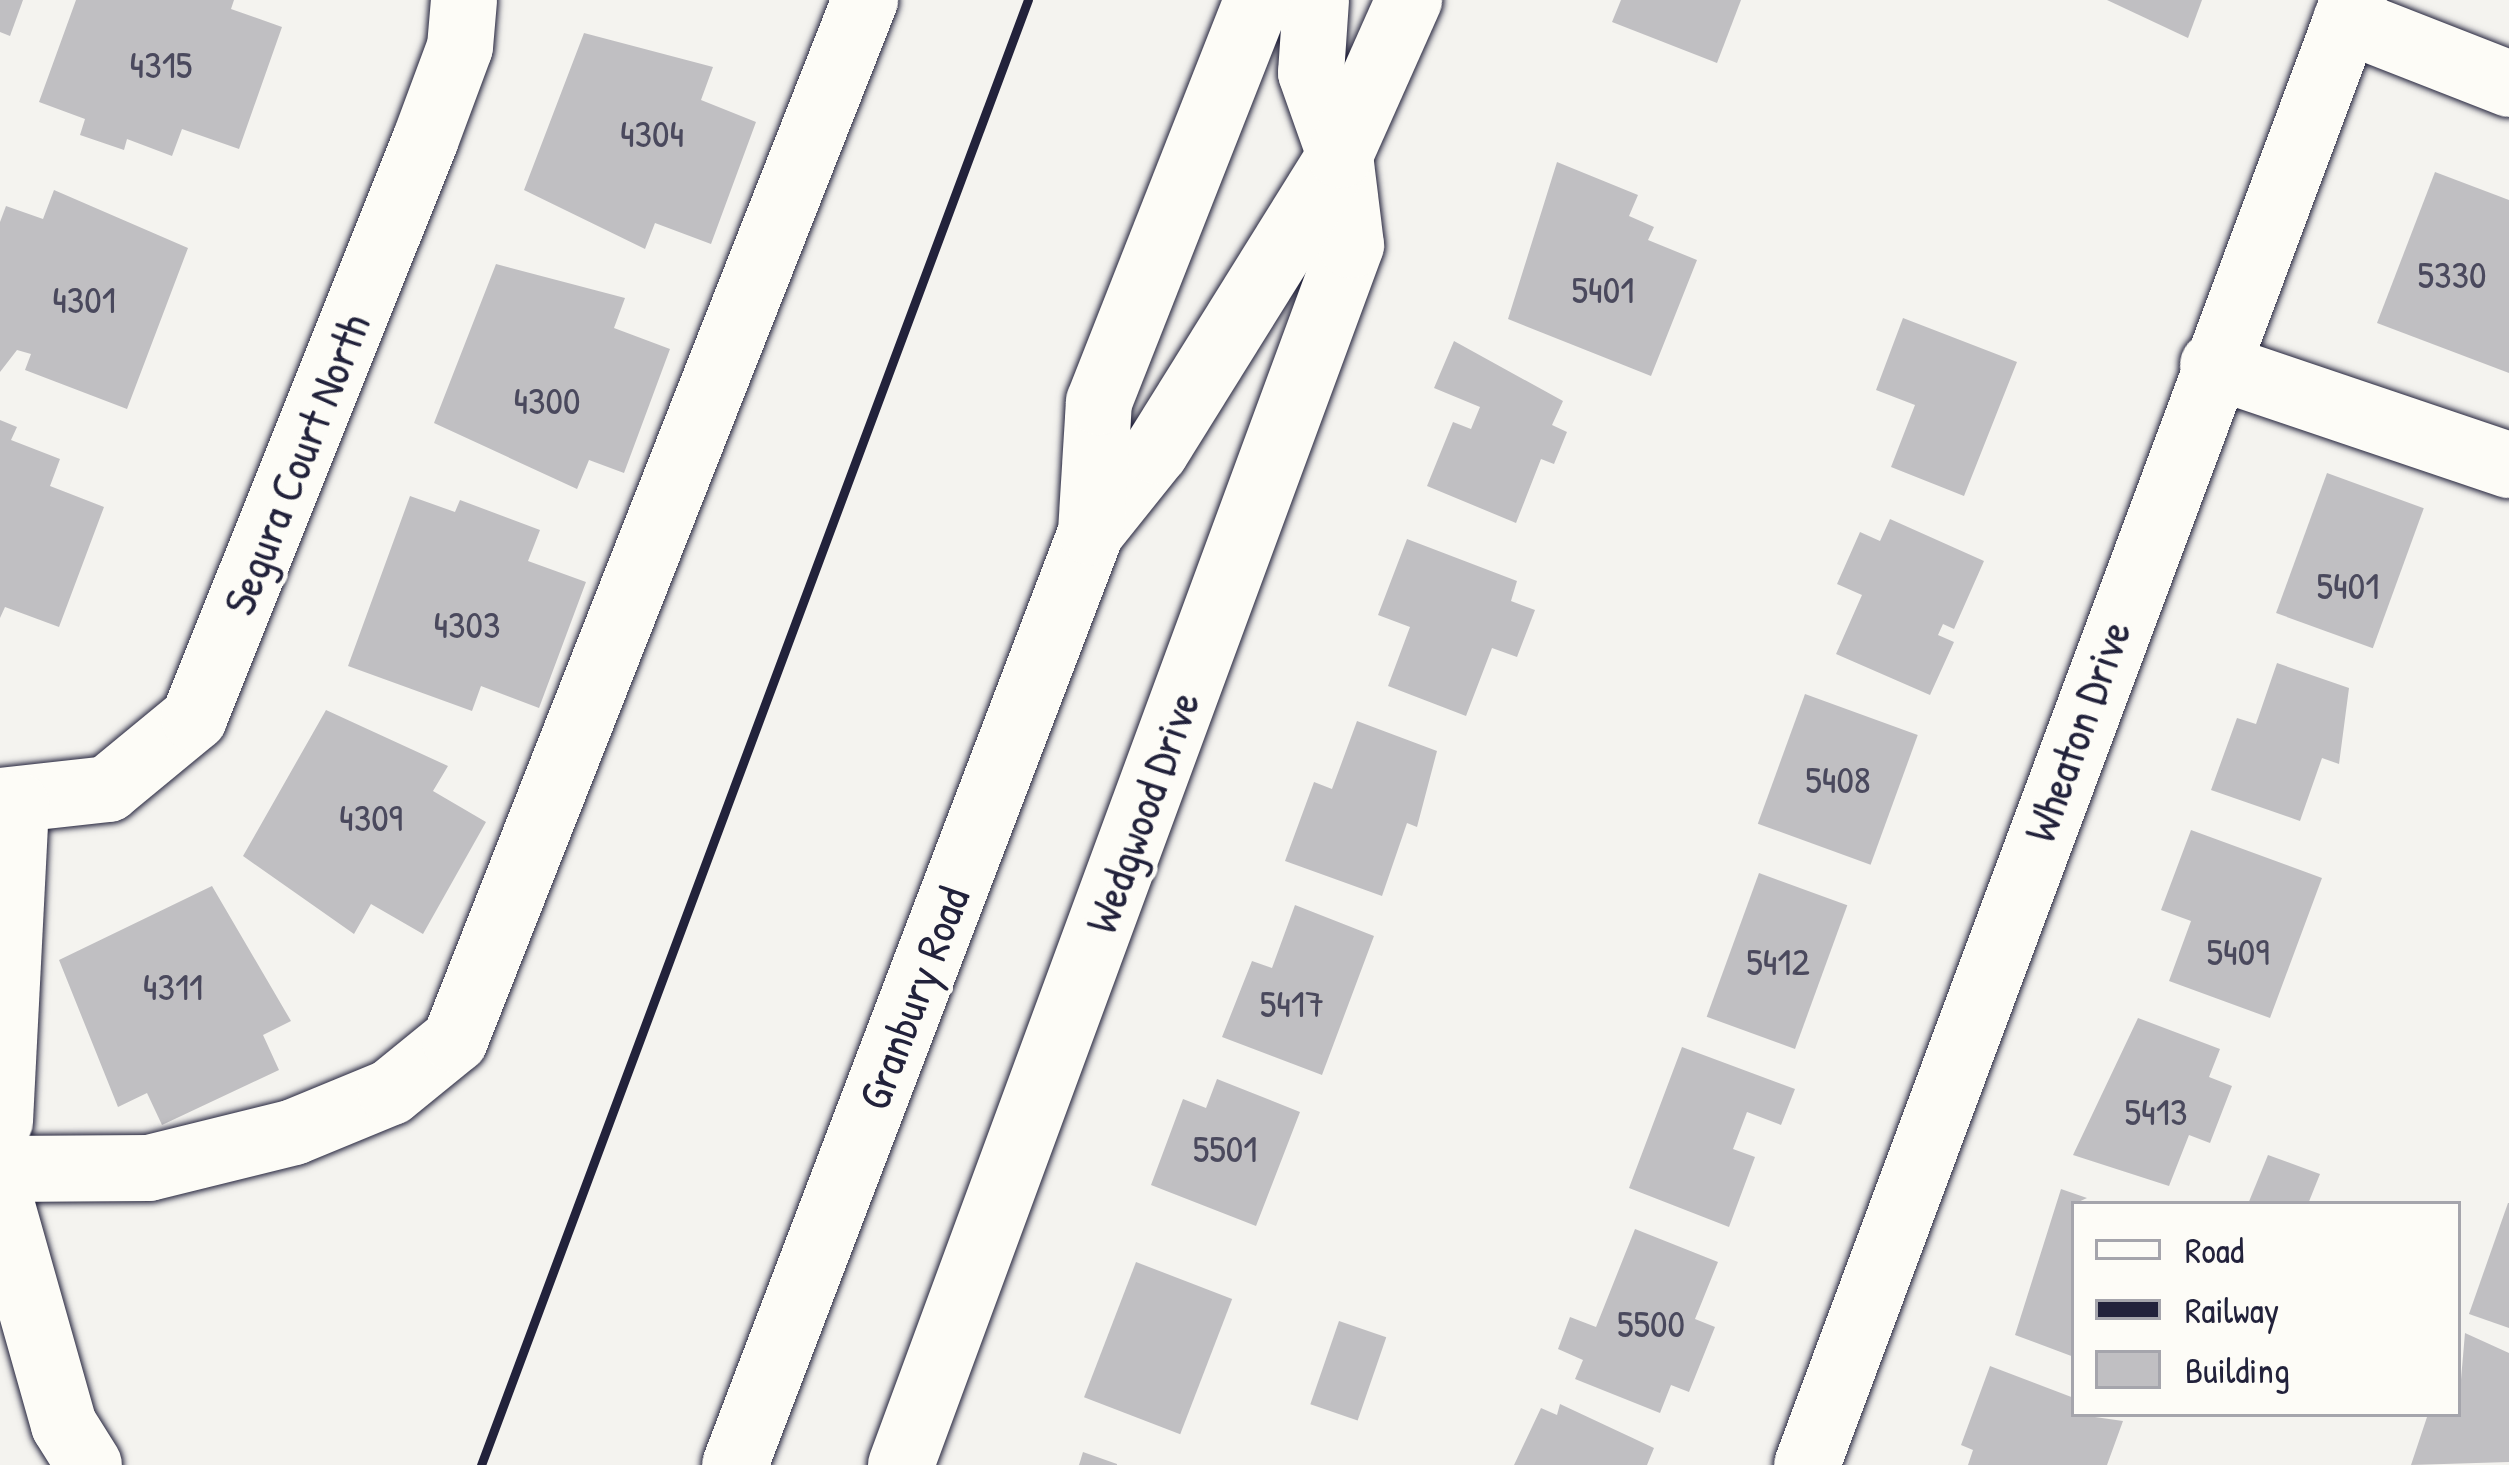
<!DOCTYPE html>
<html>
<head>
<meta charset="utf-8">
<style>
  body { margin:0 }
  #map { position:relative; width:2509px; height:1465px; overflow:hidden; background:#f4f3ef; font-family:"Patrick Hand",sans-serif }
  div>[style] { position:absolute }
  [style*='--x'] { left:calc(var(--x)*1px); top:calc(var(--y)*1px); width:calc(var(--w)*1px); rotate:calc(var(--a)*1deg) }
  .building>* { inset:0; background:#c0bfc2; transform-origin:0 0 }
  .roads { filter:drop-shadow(0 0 3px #22223b) drop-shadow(0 0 3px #22223b) }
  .minor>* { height:66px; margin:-33px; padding:0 33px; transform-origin:33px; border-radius:33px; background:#fdfcf7 }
  .major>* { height:66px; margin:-33px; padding:0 33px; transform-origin:33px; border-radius:33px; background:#fdfcf7 }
  .rail>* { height:9px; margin:-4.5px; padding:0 4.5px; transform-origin:4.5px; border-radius:4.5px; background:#22223b }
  span { translate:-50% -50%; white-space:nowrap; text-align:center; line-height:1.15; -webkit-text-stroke:9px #fdfcf7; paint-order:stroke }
  .number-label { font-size:39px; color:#4a495d }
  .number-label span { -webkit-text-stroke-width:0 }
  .street-label { font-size:45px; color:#22223b }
  .legend { position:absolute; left:2071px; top:1201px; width:390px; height:216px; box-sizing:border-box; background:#fdfcf7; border:3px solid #a5a5ac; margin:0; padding:15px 21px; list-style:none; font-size:36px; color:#22223b }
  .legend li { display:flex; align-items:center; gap:24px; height:60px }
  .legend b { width:60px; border:3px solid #a5a5ac }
</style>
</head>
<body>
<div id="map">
  <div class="building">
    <i style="clip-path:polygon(0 0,23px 0,10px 36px,0 32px)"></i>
    <i style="clip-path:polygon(76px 0,234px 0,231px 9px,282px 27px,239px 149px,182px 129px,172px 156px,127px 139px,124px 150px,80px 135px,85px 119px,39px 102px)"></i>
    <i style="clip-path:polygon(1621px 0,1741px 0,1717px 63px,1612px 22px)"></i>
    <i style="clip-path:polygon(2107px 0,2202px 0,2188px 38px)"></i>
    <i style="clip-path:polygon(584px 33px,713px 67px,701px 100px,756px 122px,711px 244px,655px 223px,645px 249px,524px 190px)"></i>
    <i style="clip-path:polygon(1557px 162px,1638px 195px,1629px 216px,1654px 227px,1648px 240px,1697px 260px,1651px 376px,1508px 319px)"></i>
    <i style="clip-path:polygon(2435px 172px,2509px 200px,2509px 373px,2377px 323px)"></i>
    <i style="clip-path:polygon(54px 190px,188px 248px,127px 409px,25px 370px,31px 354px,17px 350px,0 372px,0 222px,6px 206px,43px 219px)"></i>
    <i style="clip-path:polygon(496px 264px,625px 298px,614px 328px,670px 349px,624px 473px,589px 460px,577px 489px,434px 423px)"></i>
    <i style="clip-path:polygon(1903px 318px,2017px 362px,1964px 496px,1891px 467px,1915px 405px,1876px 390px)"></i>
    <i style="clip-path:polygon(1454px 341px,1563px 401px,1552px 425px,1567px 432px,1554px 464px,1541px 459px,1516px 523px,1427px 486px,1453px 422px,1471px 429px,1480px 407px,1434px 388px)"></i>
    <i style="clip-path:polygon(0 420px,17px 427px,11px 440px,60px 459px,50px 486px,104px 507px,59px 627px,5px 607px,0 618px)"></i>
    <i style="left:2327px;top:473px;width:103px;height:149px;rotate:20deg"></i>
    <i style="clip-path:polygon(410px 496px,455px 512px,460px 500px,540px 530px,528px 561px,586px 582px,539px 708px,481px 686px,472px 711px,348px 666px)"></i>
    <i style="clip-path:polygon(1890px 519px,1984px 561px,1954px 629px,1943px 624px,1938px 635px,1954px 642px,1930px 695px,1836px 654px,1862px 595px,1837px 584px,1860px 532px,1880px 541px)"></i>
    <i style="clip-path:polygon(1407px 539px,1517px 581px,1511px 601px,1535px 610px,1517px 657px,1492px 648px,1466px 716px,1388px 686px,1410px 627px,1378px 615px)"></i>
    <i style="clip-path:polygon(2277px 663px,2349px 688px,2339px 764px,2322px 758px,2300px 821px,2211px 790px,2237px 718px,2256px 724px)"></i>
    <i style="left:1805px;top:694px;width:120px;height:138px;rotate:20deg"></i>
    <i style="clip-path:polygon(326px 710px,448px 766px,433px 791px,486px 822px,423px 934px,371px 904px,354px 934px,243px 856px)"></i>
    <i style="clip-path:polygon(1357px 721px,1437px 751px,1417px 827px,1407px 823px,1382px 896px,1285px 861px,1314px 782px,1332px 789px)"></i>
    <i style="clip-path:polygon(2191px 830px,2322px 878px,2270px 1018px,2169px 981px,2191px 921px,2161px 910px)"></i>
    <i style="left:1759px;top:873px;width:94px;height:153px;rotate:20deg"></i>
    <i style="clip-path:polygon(212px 886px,291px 1021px,263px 1035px,279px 1070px,162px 1125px,147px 1093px,118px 1107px,59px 960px)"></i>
    <i style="clip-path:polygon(1295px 905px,1374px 936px,1322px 1075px,1222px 1037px,1252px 961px,1272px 968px)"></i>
    <i style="clip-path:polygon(2138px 1018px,2220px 1049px,2209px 1077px,2232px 1086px,2210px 1143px,2189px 1135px,2169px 1186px,2073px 1155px)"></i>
    <i style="clip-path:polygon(1682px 1047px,1795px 1089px,1781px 1125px,1747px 1112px,1733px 1149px,1755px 1157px,1729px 1227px,1629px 1188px)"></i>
    <i style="clip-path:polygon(1217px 1079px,1300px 1112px,1256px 1226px,1151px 1185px,1183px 1099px,1206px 1108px)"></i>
    <i style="clip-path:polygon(2268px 1155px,2320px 1174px,2308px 1204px,2248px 1204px)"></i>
    <i style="clip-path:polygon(2061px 1189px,2087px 1198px,2074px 1204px,2074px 1357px,2015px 1335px)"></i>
    <i style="clip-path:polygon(2508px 1203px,2509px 1203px,2509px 1328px,2469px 1314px)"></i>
    <i style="clip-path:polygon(1635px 1229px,1718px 1262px,1695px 1319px,1715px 1327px,1689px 1392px,1671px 1385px,1660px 1413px,1575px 1379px,1583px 1360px,1558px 1349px,1570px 1317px,1596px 1327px)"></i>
    <i style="left:1136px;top:1262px;width:103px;height:145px;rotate:21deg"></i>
    <i style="left:1339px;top:1321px;width:50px;height:88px;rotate:19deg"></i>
    <i style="clip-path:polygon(2465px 1333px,2509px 1353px,2509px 1462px,2411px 1465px,2428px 1414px,2458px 1414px)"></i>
    <i style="clip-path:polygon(1990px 1366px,2074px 1398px,2074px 1414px,2123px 1421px,2107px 1465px,1968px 1465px,1973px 1450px,1961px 1445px)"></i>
    <i style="clip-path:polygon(1560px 1404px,1654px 1448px,1647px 1465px,1514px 1465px,1541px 1408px,1557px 1415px)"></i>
    <i style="clip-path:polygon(1083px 1452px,1117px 1464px,1117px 1465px,1079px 1465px)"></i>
  </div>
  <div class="roads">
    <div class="minor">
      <i style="--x:2346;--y:20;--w:175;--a:21.4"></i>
      <i style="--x:2213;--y:365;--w:312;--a:18.7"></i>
      <i style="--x:0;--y:801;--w:109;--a:-6.3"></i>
      <i style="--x:108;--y:789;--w:112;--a:-39.5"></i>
      <i style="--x:194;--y:718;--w:622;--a:-68.18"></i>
      <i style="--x:425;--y:141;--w:100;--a:-69.6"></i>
      <i style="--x:460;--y:47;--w:47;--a:-85.1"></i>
      <i style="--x:0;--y:1121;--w:317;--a:-87.1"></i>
      <i style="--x:0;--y:1169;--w:149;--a:-0.4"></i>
      <i style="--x:149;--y:1168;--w:149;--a:-13.9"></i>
      <i style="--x:294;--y:1132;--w:105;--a:-22.4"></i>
      <i style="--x:391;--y:1092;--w:82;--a:-39.1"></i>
      <i style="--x:455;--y:1040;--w:1118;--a:-68.48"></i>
      <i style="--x:0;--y:1199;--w:235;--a:74.2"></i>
      <i style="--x:64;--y:1425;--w:47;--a:58"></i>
      <i style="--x:901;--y:1465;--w:1300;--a:-69.75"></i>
      <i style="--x:1351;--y:245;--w:91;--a:-97"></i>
      <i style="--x:1807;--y:1465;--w:1564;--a:-69.53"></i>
    </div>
    <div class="major">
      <i style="--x:1316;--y:0;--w:73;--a:93.9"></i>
      <i style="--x:1311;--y:73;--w:87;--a:70.5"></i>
      <i style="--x:1091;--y:532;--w:104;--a:-51.3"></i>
      <i style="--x:1156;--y:451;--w:349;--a:-58.1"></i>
      <i style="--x:1340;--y:155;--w:170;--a:-66"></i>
      <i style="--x:735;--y:1465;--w:999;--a:-69.11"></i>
      <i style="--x:1091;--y:532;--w:130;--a:-86.5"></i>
      <i style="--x:1099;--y:402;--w:432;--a:-68.5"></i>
    </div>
  </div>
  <div class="rail">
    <i style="--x:481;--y:1465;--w:1564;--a:-69.53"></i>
  </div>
  <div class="number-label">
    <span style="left:161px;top:64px">4315</span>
    <span style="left:652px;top:133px">4304</span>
    <span style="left:2452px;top:274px">5330</span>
    <span style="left:1603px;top:289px">5401</span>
    <span style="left:84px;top:299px">4301</span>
    <span style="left:547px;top:400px">4300</span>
    <span style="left:2348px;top:585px">5401</span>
    <span style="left:467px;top:624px">4303</span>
    <span style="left:1838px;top:779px">5408</span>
    <span style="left:371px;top:817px">4309</span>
    <span style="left:2238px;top:951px">5409</span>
    <span style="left:1778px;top:961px">5412</span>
    <span style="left:173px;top:986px">4311</span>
    <span style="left:1292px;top:1003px">5417</span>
    <span style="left:2156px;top:1111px">5413</span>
    <span style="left:1225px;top:1148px">5501</span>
    <span style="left:1651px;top:1323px">5500</span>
  </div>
  <div class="street-label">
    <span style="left:296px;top:464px;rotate:-68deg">Segura Court North</span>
    <span style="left:2077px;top:731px;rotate:-70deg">Wheaton Drive</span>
    <span style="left:1142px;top:812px;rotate:-70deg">Wedgwood Drive</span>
    <span style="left:913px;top:998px;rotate:-69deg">Granbury Road</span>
  </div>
  <ul class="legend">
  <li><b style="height:15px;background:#fdfcf7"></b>Road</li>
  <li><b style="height:15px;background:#22223b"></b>Railway</li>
  <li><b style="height:33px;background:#c0bfc2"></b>Building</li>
  </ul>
</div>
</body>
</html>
